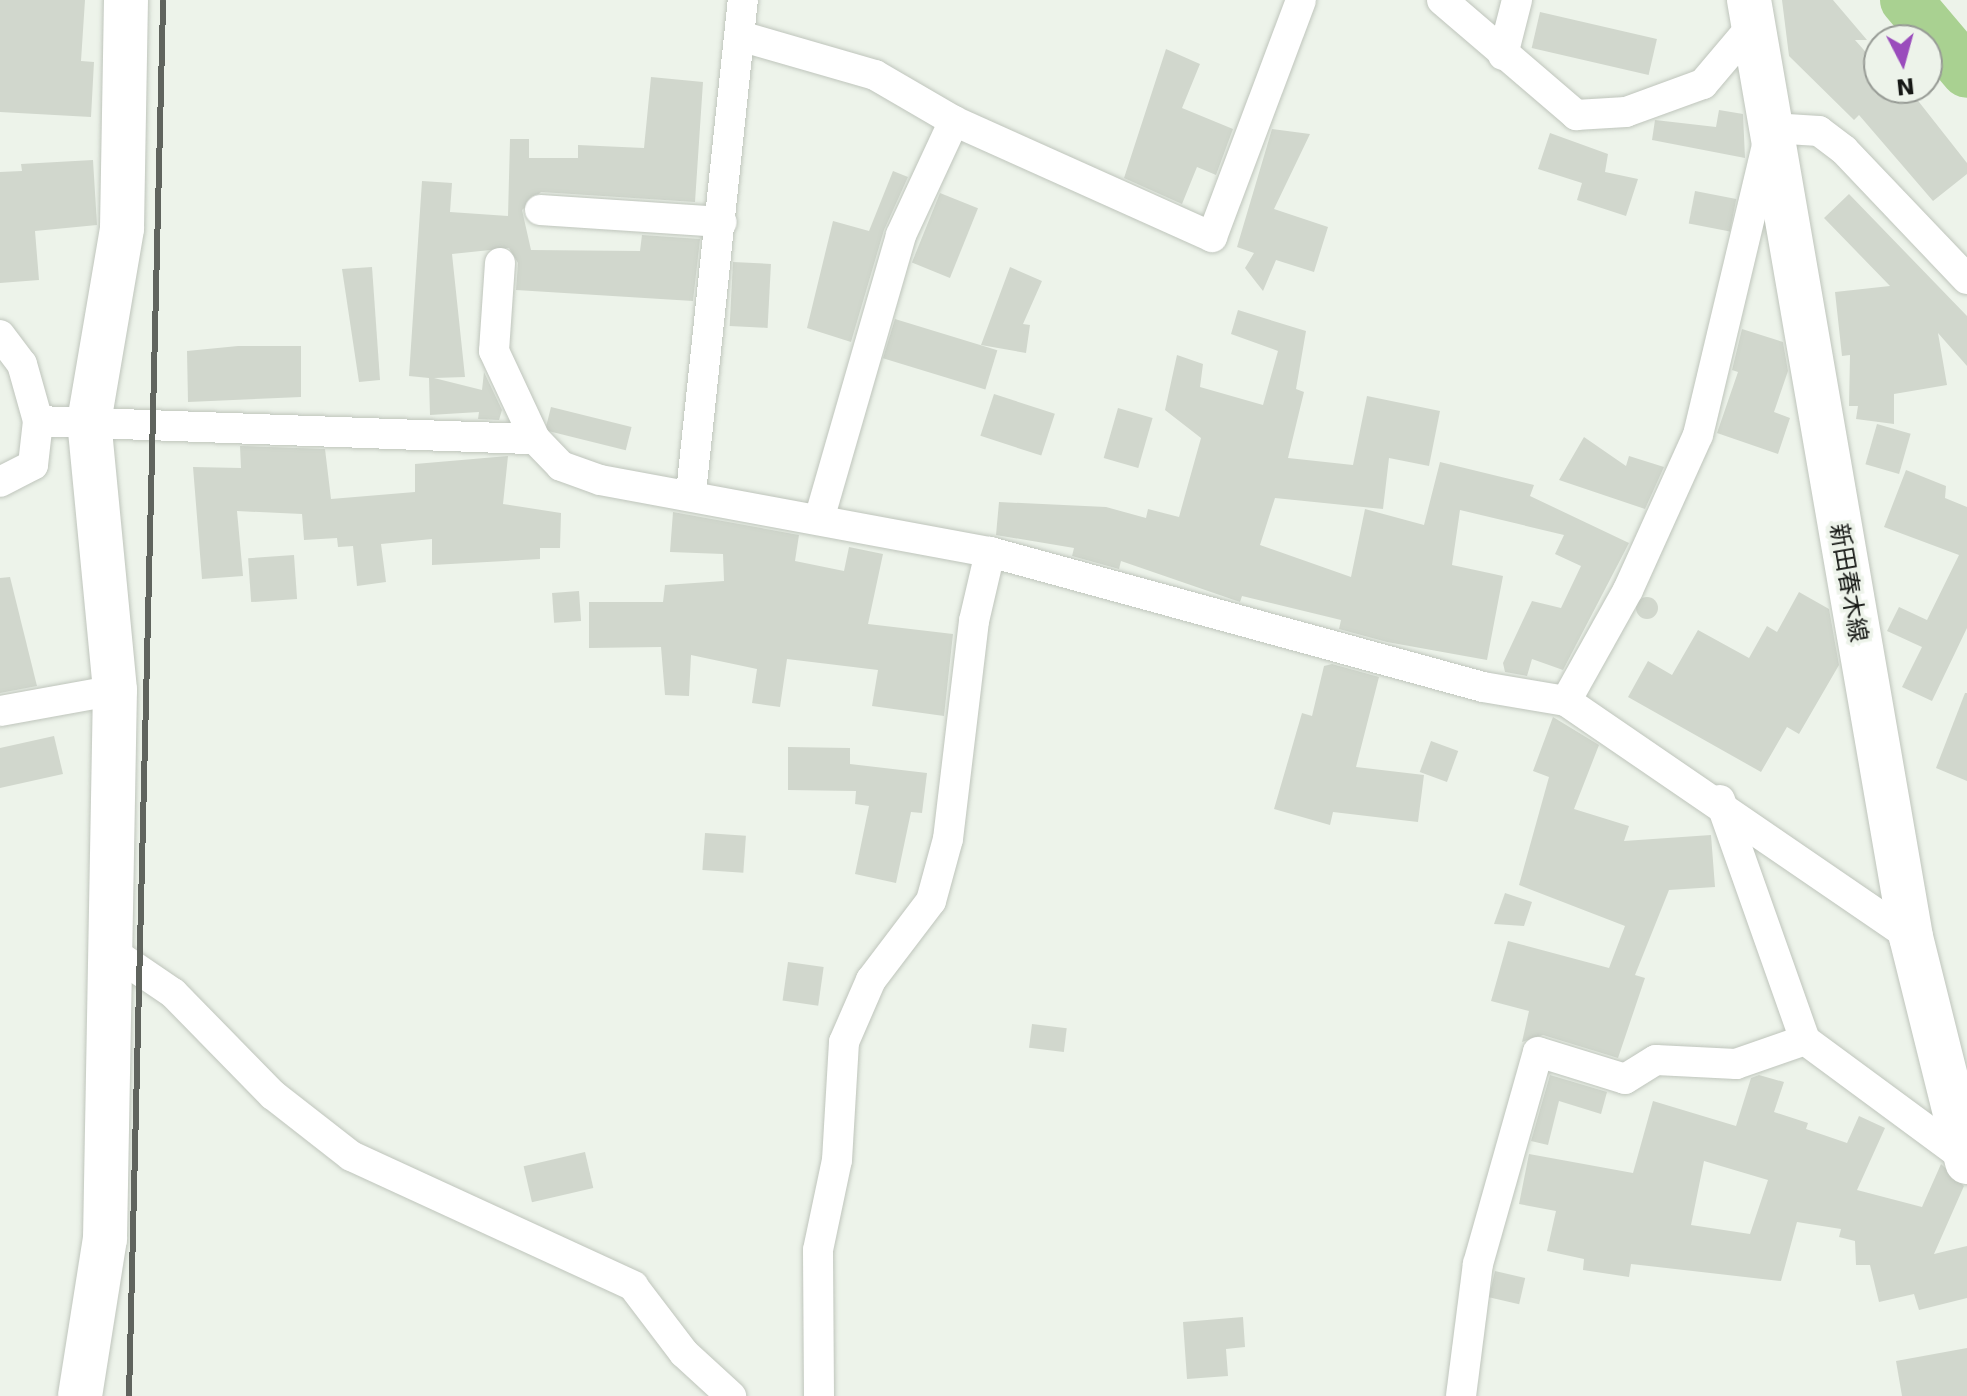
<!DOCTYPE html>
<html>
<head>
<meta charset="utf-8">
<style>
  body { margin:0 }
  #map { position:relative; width:1967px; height:1396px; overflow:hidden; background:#edf3ea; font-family:"DejaVu Sans","Noto Sans JP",sans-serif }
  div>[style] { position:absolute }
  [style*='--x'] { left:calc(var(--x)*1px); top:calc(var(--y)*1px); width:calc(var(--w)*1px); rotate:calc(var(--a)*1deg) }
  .river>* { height:52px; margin:-26px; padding:0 26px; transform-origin:26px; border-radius:26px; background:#a9d191 }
  .building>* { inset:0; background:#d1d7cd; transform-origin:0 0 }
  .round { border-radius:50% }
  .roads { filter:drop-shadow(0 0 2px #bfc5bc) drop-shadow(0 0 2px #bfc5bc) }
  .street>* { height:30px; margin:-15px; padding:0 15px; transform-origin:15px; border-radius:15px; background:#fff }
  .secondary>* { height:44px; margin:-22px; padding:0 22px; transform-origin:22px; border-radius:22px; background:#fff }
  .rail>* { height:6px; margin:-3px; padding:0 3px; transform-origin:3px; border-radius:3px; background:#60645e }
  span { translate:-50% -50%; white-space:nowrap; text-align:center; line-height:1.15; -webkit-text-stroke:7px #edf3ea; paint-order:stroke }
  .street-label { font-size:24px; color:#161815 }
  .north { position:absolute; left:1863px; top:24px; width:80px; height:80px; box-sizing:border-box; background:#edf3ea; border:2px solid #979b95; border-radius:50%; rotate:174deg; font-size:22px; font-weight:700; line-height:32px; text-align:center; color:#161815 }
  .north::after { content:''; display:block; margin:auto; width:28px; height:36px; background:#9a4cbc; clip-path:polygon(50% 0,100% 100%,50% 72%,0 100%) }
</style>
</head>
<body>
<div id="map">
  <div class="river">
    <i style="--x:1906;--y:0;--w:94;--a:49.7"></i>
  </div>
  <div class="building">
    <i style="clip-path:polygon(0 0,85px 0,81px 61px,94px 62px,91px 117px,0 112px)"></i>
    <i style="clip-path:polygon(1782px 0,1833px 0,1867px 40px,1855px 40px,1879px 67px,1879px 88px,1908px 88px,1967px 163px,1967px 174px,1933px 201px,1859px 115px,1854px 120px,1789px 56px)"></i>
    <i style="left:1540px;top:12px;width:120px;height:37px;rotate:13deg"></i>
    <i style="clip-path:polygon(1166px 49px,1200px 64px,1182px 108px,1233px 129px,1216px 175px,1197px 167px,1182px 204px,1124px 178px)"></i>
    <i style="clip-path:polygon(651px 77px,703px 82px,695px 202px,541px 192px,522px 210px,531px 250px,640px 251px,642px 235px,700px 239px,693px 301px,516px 290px,518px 263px,509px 248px,452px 254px,465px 377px,434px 378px,482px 390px,484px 372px,502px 410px,499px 420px,478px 419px,479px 412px,430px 415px,429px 378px,409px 376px,422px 181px,452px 183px,450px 212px,508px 216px,510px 139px,529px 139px,529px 158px,578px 158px,578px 145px,644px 148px)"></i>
    <i style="clip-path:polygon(1719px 110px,1743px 114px,1745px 158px,1652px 140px,1655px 120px,1716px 127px)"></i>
    <i style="clip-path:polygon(1272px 129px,1310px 134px,1274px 209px,1328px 227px,1314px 272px,1276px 260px,1263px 291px,1245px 268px,1254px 253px,1237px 247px)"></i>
    <i style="clip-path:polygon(1550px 133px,1608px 154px,1605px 172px,1638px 179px,1626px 216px,1577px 200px,1582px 183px,1538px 169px)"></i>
    <i style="clip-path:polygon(93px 160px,97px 225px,35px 231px,39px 280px,0 283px,0 172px,22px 171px,21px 164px)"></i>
    <i style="clip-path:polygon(893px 171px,908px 177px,884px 230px,851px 342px,807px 328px,833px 221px,869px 231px)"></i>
    <i style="left:1695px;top:191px;width:42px;height:33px;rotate:11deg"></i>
    <i style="left:940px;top:193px;width:41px;height:75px;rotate:22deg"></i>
    <i style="clip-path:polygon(1849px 194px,1967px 316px,1967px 366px,1938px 333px,1947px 385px,1894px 394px,1894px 424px,1856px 419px,1858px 406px,1849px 406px,1850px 355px,1842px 356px,1835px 292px,1890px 286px,1824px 218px)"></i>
    <i style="left:733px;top:262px;width:38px;height:64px;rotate:3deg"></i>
    <i style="clip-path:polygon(372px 267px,380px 380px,359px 382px,342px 269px)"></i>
    <i style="clip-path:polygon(1010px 267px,1042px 281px,1023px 324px,1030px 325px,1026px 353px,981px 345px)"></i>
    <i style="clip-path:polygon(1238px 310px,1306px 331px,1296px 389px,1304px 392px,1288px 458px,1353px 465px,1367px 396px,1440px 411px,1429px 466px,1389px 458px,1383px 509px,1275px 498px,1260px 545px,1351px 577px,1365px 509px,1424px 525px,1440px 462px,1534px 485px,1530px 496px,1629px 543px,1563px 670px,1532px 659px,1527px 676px,1505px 672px,1503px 663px,1532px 601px,1561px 608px,1581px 566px,1555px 554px,1564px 535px,1460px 510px,1452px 565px,1503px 576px,1487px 660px,1387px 642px,1339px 629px,1341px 620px,1242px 596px,1240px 602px,1121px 561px,1119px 569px,1072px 556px,1074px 548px,996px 535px,999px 502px,1106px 507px,1146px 518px,1148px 509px,1179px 517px,1201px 438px,1165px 410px,1177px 355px,1203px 364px,1200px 387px,1263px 405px,1278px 351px,1231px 334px)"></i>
    <i style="left:895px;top:319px;width:107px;height:41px;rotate:17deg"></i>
    <i style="clip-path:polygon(1742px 329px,1783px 342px,1788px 371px,1774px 412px,1790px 418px,1778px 454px,1717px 433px,1738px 372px,1732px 370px)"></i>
    <i style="clip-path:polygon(238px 346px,301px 346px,301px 397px,188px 402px,187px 351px)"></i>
    <i style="left:994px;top:394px;width:64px;height:44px;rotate:18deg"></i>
    <i style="left:551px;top:407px;width:83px;height:24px;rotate:14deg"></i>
    <i style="left:1118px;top:408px;width:36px;height:52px;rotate:16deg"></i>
    <i style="left:1877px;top:424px;width:35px;height:42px;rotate:16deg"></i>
    <i style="clip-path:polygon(1584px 437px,1626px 466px,1629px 456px,1664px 467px,1645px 509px,1559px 480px)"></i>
    <i style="clip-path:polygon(240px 446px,325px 449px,331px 499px,415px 492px,415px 464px,508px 456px,503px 504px,561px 513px,560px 548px,540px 548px,540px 559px,432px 565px,432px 539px,381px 544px,386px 582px,357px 586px,353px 546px,338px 547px,337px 538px,304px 540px,302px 514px,237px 511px,243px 576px,202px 579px,193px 467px,241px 468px)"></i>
    <i style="clip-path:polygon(1906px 470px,1946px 486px,1945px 498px,1967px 507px,1967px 628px,1932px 701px,1902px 687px,1922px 647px,1887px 631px,1899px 607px,1927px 620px,1959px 555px,1884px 527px)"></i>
    <i style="clip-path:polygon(673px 512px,799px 535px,795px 561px,844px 571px,849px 547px,883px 554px,868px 624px,953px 634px,944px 716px,872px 706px,878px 670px,787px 659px,780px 707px,752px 703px,757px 669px,691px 655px,689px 696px,665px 695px,661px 647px,589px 648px,589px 602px,663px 602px,665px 585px,724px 581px,723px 554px,670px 552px)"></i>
    <i style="left:294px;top:555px;width:44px;height:46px;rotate:86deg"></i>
    <i style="clip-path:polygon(10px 577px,37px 686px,0 693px,0 578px)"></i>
    <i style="left:579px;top:591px;width:30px;height:27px;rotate:86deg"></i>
    <i style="clip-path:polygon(1799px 592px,1829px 609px,1839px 665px,1799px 734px,1787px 727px,1761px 772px,1628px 697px,1648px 661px,1672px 675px,1698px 630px,1749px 658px,1767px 626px,1777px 632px)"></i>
    <i class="round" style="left:1636px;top:597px;width:22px;height:22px"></i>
    <i style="clip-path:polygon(1332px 664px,1379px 677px,1356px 767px,1424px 775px,1418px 822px,1333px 812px,1330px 825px,1274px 809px,1302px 713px,1312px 716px,1324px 666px)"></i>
    <i style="clip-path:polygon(1965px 693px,1967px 693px,1967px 781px,1936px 768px)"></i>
    <i style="clip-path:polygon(1553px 717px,1599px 745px,1574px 809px,1629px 826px,1624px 841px,1711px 835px,1715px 887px,1669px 890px,1635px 975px,1645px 978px,1618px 1058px,1543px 1035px,1522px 1042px,1529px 1011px,1491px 1001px,1508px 941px,1609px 968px,1625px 926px,1519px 885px,1549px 777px,1533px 771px)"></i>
    <i style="clip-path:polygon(54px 736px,63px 774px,0 788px,0 748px)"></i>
    <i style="left:1431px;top:741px;width:29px;height:33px;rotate:20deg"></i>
    <i style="clip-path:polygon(788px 747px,850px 748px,850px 764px,927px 773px,922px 813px,911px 812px,896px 883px,855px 874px,869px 806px,855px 804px,856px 791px,788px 790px)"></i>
    <i style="left:705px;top:833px;width:41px;height:37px;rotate:4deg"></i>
    <i style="clip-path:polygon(1505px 893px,1532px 902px,1524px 926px,1494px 924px)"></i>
    <i style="left:788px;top:962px;width:36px;height:39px;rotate:8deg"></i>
    <i style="left:1032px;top:1024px;width:35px;height:24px;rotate:7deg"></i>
    <i style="clip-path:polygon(1550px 1075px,1607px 1092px,1601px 1114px,1559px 1101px,1548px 1145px,1531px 1141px)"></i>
    <i style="clip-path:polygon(evenodd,1759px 1075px,1784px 1082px,1774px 1112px,1808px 1123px,1806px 1129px,1847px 1143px,1859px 1116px,1885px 1128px,1857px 1190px,1922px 1207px,1941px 1164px,1964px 1186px,1934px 1254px,1967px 1246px,1967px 1298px,1919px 1310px,1914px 1294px,1879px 1302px,1870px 1265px,1856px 1265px,1855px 1241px,1839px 1237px,1841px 1229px,1797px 1222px,1781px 1281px,1631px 1264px,1629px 1277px,1583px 1270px,1584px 1259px,1547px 1251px,1556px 1211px,1519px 1204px,1529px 1154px,1633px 1173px,1653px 1101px,1736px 1126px,1751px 1078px,1759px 1075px,1704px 1161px,1768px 1180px,1750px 1234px,1691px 1225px,1704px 1161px)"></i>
    <i style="left:585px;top:1152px;width:37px;height:63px;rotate:77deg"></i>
    <i style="left:1495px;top:1271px;width:31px;height:27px;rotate:13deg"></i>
    <i style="clip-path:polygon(1243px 1317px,1245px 1347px,1226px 1349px,1228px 1376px,1187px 1379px,1183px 1322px)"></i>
    <i style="clip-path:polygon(1967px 1348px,1967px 1396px,1902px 1396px,1896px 1361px)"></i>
  </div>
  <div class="roads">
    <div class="street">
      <i style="--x:1442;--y:0;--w:177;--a:40.6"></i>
      <i style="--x:1576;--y:115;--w:50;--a:-3.4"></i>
      <i style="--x:1626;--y:112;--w:82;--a:-20"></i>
      <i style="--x:1703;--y:84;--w:76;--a:-49.8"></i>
      <i style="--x:740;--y:36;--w:141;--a:16.1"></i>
      <i style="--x:875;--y:75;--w:91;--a:30.2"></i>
      <i style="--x:954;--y:121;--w:283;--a:24.2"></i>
      <i style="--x:1212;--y:237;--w:253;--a:-69.4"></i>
      <i style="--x:1503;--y:55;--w:57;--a:-75.7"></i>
      <i style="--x:540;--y:210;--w:182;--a:3.8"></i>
      <i style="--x:500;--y:263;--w:88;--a:93.9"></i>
      <i style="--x:494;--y:351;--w:97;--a:65"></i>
      <i style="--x:0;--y:335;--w:36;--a:53"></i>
      <i style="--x:22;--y:364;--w:59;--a:74.3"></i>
      <i style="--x:38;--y:421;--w:44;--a:96.5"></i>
      <i style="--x:33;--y:465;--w:37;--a:153"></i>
      <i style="--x:38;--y:421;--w:497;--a:2.1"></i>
      <i style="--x:535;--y:439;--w:37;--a:46"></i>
      <i style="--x:561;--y:466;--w:41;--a:19.7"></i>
      <i style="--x:600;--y:480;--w:397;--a:10.5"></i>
      <i style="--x:990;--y:552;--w:511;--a:15.31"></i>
      <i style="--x:1483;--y:687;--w:84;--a:9.6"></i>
      <i style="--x:1566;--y:701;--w:418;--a:34.4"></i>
      <i style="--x:691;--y:493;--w:496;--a:-84"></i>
      <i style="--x:820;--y:516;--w:292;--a:-73.9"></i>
      <i style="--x:901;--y:235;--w:126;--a:-65.1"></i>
      <i style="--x:1566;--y:701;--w:127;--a:-60.8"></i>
      <i style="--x:1628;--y:590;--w:170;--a:-65.7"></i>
      <i style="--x:1698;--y:435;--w:316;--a:-76.6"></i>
      <i style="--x:1771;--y:128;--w:48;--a:3.6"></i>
      <i style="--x:1819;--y:131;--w:31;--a:37"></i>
      <i style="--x:1844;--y:150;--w:178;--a:46.4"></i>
      <i style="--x:0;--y:711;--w:117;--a:-10.3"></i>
      <i style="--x:1720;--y:800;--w:255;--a:70.5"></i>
      <i style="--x:1805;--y:1040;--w:199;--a:36.4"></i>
      <i style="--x:111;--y:951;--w:75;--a:34.1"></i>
      <i style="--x:173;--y:993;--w:143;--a:45.6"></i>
      <i style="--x:273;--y:1095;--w:99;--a:38"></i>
      <i style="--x:351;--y:1156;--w:311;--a:24.7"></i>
      <i style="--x:633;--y:1286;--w:84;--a:52.7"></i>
      <i style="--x:684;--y:1353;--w:64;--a:42.5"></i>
      <i style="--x:819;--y:1396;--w:146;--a:-90.4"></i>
      <i style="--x:818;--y:1250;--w:92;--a:-78.1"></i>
      <i style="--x:837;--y:1160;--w:118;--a:-86.6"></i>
      <i style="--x:844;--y:1042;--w:68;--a:-66.5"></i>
      <i style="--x:871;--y:980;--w:99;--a:-52.8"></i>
      <i style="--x:931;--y:901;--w:64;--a:-74.7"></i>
      <i style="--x:948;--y:839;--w:220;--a:-83.2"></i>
      <i style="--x:974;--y:621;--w:71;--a:-76.9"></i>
      <i style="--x:1461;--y:1396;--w:133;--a:-82.7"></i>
      <i style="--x:1478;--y:1264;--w:220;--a:-74.2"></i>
      <i style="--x:1538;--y:1052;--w:91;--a:17.2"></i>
      <i style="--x:1625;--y:1079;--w:36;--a:-32"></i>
      <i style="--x:1656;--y:1060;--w:80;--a:2.9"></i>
      <i style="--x:1736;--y:1064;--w:73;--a:-19.2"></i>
    </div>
    <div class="secondary">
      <i style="--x:1749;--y:0;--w:951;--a:80.19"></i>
      <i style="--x:1911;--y:937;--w:232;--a:76"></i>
      <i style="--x:80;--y:1396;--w:159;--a:-81"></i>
      <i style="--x:105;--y:1239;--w:549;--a:-88.96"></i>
      <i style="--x:115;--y:690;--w:269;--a:-95.5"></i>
      <i style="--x:89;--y:422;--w:197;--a:-80.3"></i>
      <i style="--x:122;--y:228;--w:228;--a:-89"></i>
    </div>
  </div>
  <div class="rail">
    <i style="--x:129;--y:1396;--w:1396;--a:-88.6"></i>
  </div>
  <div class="street-label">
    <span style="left:1848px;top:583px;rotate:80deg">新田春木線</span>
  </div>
  <div class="north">N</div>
</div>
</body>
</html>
